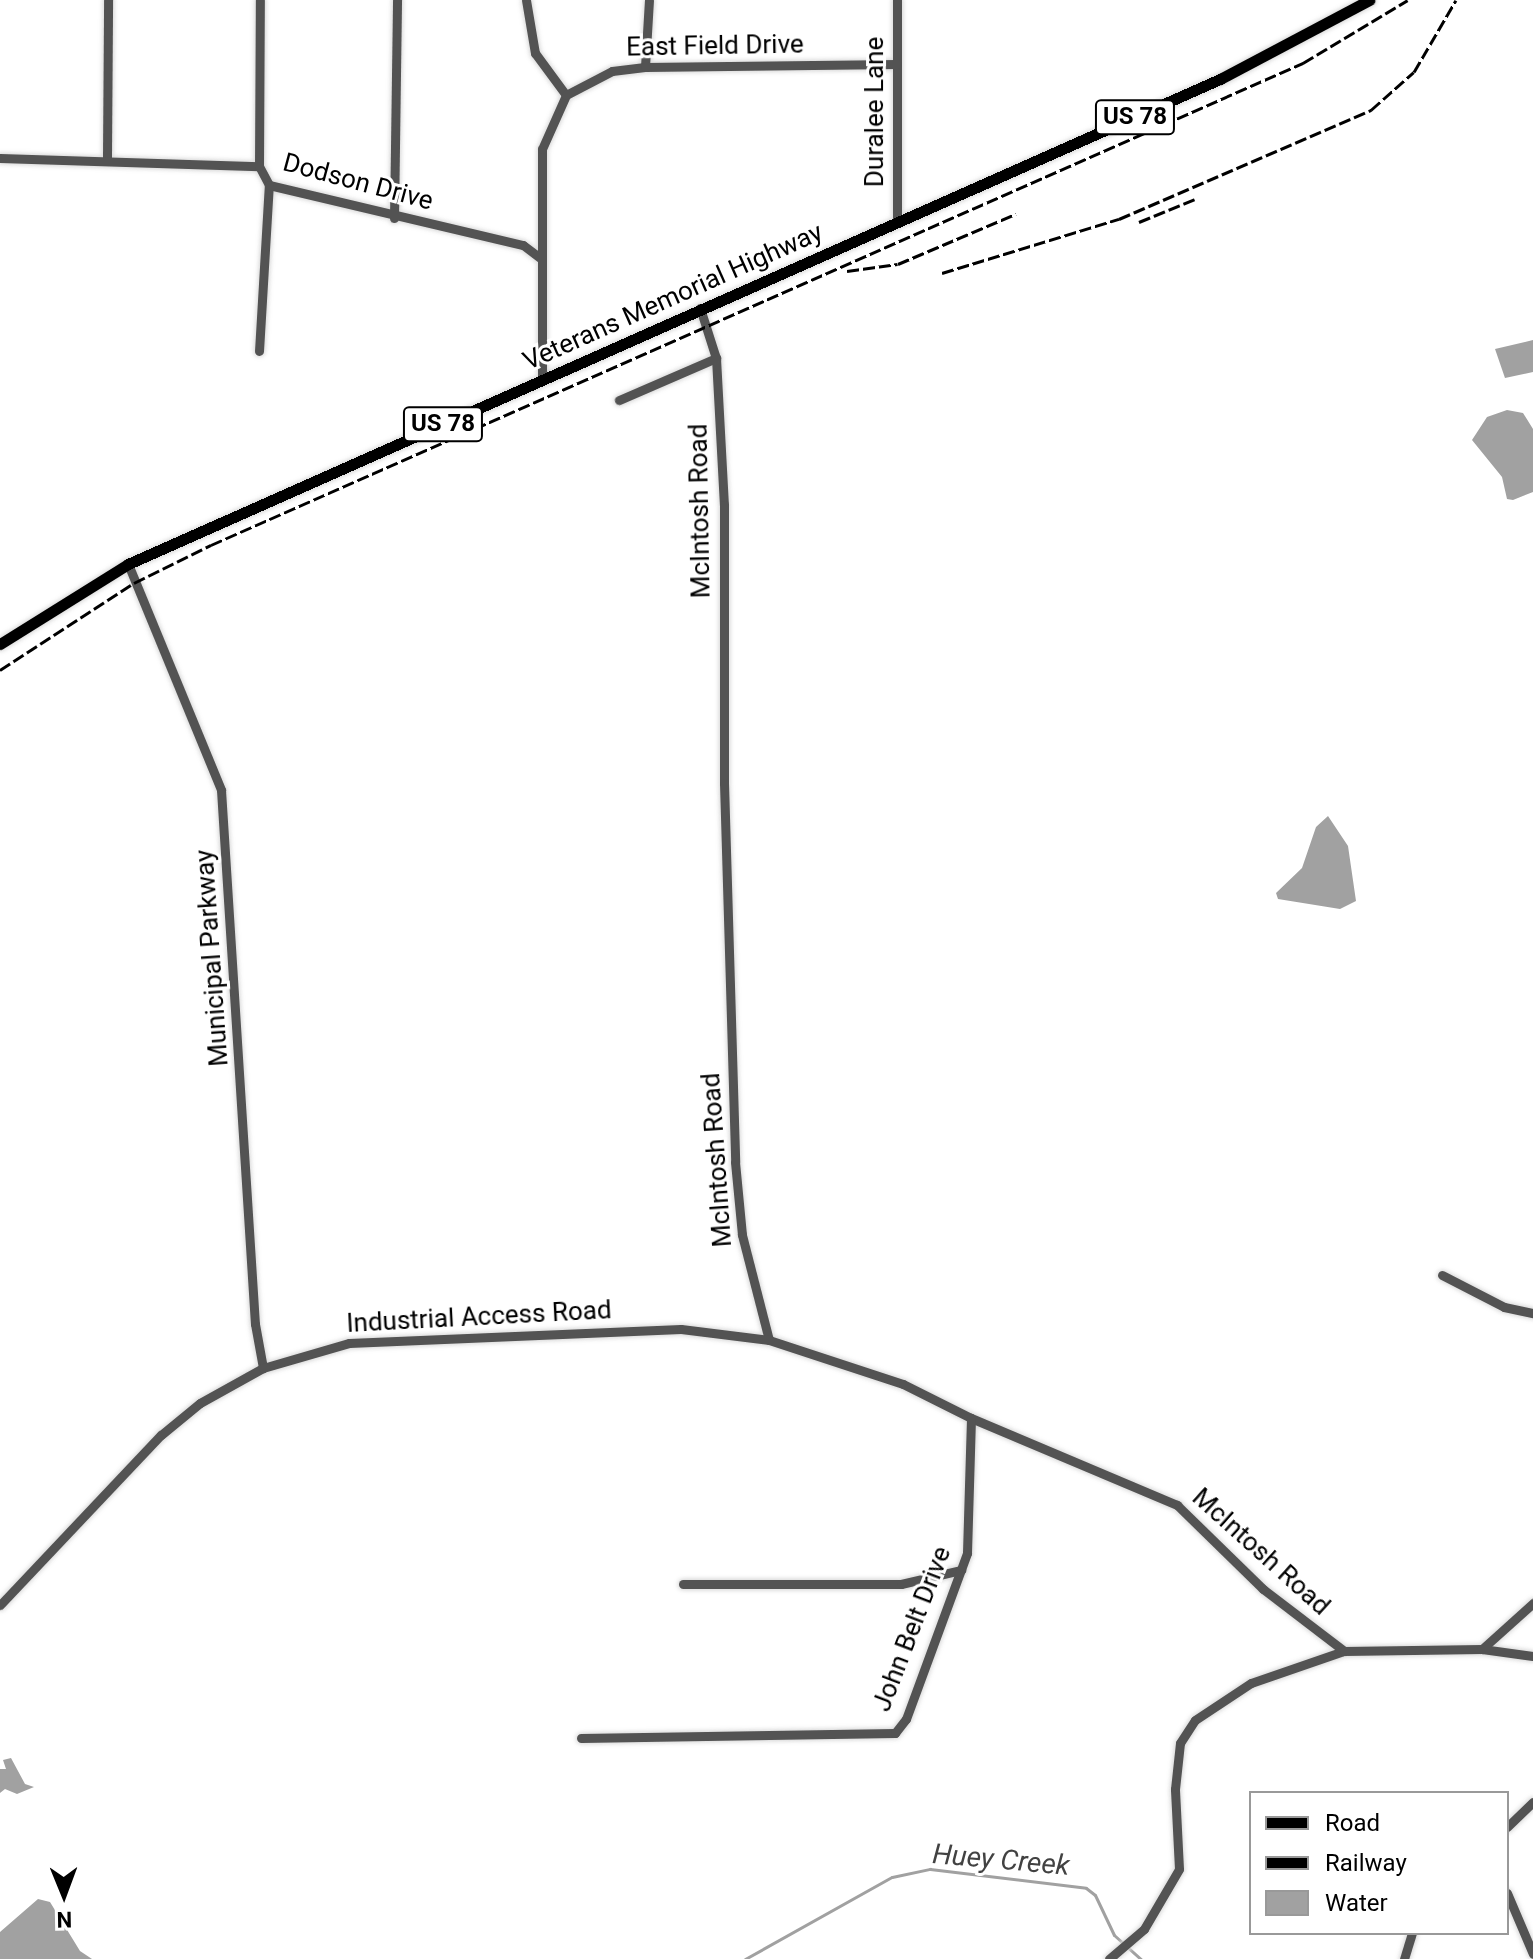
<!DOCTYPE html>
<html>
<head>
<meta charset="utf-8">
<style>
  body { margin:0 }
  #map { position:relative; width:1533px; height:1959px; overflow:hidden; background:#fff; font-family:Roboto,sans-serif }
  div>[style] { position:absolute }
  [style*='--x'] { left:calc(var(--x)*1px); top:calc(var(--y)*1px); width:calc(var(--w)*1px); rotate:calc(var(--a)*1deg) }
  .water>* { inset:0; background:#a1a1a1 }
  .stream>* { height:3px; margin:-1.5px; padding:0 1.5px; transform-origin:1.5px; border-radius:1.5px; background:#a1a1a1 }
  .roads { filter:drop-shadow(0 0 2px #dbdbdb) drop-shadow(0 0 2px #dbdbdb) }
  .minor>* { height:9px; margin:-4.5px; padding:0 4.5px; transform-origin:4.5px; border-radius:4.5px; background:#535353 }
  .major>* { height:11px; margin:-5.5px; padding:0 5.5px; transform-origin:5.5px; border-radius:5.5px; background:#000 }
  .rail>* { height:3px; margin-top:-1.5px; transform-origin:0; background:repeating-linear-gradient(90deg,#000 0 12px,transparent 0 16px) }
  span { translate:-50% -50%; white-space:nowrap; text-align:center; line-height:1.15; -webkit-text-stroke:6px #fff; paint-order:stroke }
  .shield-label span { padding:2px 6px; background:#fff; border:2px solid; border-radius:6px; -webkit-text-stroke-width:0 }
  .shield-label { font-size:24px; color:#000; font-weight:700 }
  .street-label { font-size:26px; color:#000 }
  .water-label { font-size:28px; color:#424242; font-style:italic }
  .legend { position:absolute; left:1249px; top:1791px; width:260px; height:144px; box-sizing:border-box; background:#fff; border:2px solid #999; margin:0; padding:10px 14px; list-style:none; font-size:24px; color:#000 }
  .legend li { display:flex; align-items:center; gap:16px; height:40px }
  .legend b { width:40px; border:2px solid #999 }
  .north { position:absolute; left:24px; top:1855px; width:80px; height:80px; -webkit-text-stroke:6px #fff; paint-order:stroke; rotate:179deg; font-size:22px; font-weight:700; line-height:32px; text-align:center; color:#000 }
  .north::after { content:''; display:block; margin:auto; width:28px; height:36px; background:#000; clip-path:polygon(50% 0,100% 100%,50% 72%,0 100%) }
</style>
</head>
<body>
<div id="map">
  <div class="water">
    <i style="clip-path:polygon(1533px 340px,1533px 372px,1505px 378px,1495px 349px)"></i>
    <i style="clip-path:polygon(1507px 410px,1523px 413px,1533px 429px,1533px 492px,1513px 500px,1507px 499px,1502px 477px,1472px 440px,1487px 417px)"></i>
    <i style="clip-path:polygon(1328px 816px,1348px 846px,1356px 901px,1340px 909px,1278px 899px,1276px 893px,1302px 868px,1316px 827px)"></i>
    <i style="clip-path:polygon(11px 1758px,25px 1784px,34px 1787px,17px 1794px,5px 1789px,0 1793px,0 1769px,6px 1769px,3px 1760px)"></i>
    <i style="clip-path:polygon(38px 1899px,50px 1902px,80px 1951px,92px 1959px,0 1959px,0 1932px)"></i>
  </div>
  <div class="stream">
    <i style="--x:745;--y:1959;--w:168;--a:-29.2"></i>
    <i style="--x:892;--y:1877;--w:39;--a:-12"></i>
    <i style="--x:930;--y:1869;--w:157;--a:6.9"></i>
    <i style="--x:1086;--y:1888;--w:11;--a:38"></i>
    <i style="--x:1095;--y:1895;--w:44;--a:64.6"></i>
    <i style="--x:1114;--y:1935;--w:36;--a:42"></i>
  </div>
  <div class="roads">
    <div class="minor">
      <i style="--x:526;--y:0;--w:54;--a:80.4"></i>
      <i style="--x:535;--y:53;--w:52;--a:53.6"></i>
      <i style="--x:645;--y:67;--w:67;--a:-86.6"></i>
      <i style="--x:107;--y:157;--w:157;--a:-89.6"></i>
      <i style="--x:0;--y:158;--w:259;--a:1.8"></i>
      <i style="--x:259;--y:166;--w:21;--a:62"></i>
      <i style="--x:269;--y:185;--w:261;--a:13.3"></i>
      <i style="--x:523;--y:245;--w:21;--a:37"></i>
      <i style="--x:259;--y:166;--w:166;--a:-89.7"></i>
      <i style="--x:394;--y:218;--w:218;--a:-89.2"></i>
      <i style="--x:897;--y:223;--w:223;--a:-90"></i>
      <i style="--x:700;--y:308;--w:52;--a:72.3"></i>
      <i style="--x:716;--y:358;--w:147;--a:86.9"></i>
      <i style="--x:724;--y:505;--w:278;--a:90"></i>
      <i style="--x:724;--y:783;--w:379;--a:88.3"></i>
      <i style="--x:735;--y:1162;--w:73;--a:84.5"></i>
      <i style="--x:742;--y:1235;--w:108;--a:75.6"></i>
      <i style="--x:769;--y:1340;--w:141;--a:18.2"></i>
      <i style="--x:903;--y:1384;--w:76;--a:26.6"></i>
      <i style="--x:971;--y:1418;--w:224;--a:22.9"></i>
      <i style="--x:1177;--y:1505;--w:120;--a:44.3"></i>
      <i style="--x:1263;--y:1589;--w:102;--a:37.4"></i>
      <i style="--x:259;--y:351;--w:166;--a:-86.6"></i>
      <i style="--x:542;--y:378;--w:229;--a:-90"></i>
      <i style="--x:542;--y:149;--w:59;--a:-66"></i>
      <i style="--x:566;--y:95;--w:52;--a:-27.6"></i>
      <i style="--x:612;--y:71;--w:33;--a:-7"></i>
      <i style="--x:645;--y:67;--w:252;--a:-0.7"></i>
      <i style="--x:619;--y:400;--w:106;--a:-23.4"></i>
      <i style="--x:128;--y:564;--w:244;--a:67.6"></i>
      <i style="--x:221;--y:790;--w:535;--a:86.36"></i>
      <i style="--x:255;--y:1324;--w:45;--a:79.7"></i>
      <i style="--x:1442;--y:1275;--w:70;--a:27.3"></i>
      <i style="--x:1504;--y:1307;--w:30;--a:12"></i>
      <i style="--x:683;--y:1584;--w:218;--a:0"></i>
      <i style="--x:901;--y:1584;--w:62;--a:-13.1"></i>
      <i style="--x:0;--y:1605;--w:234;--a:-46.6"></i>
      <i style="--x:161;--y:1435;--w:50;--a:-39.4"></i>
      <i style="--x:200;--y:1403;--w:72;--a:-29.1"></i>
      <i style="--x:263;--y:1368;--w:90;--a:-16.2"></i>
      <i style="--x:349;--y:1343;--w:332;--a:-2.4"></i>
      <i style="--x:681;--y:1329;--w:89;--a:7.1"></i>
      <i style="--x:1482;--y:1649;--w:51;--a:7.8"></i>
      <i style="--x:581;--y:1738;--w:314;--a:-0.9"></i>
      <i style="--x:895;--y:1733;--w:18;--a:-52"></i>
      <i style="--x:906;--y:1719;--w:177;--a:-69.8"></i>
      <i style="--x:967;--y:1553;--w:135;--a:-88.3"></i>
      <i style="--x:1507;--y:1827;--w:36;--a:-44"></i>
      <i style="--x:1507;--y:1893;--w:66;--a:66.9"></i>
      <i style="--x:1109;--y:1959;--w:46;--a:-40.6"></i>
      <i style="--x:1144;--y:1929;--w:69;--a:-59.7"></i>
      <i style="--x:1179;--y:1869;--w:80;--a:-92.9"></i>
      <i style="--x:1175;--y:1789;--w:46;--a:-83.8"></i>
      <i style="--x:1180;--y:1743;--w:27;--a:-57"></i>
      <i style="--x:1195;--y:1720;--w:67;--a:-33.5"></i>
      <i style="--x:1251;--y:1683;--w:98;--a:-19"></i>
      <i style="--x:1344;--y:1651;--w:138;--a:-0.8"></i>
      <i style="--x:1482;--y:1649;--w:69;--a:-42"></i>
      <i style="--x:1404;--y:1959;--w:27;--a:-73"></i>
    </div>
    <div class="major">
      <i style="--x:0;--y:644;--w:151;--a:-32"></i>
      <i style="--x:128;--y:564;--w:1195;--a:-23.95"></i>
      <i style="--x:1220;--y:79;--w:169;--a:-27.9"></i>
    </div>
  </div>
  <div class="rail">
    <i style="--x:1139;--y:222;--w:61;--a:-22.3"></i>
    <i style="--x:847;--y:271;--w:51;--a:-7.8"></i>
    <i style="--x:898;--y:264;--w:128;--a:-23"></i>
    <i style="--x:942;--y:273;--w:185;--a:-17"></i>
    <i style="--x:1119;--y:219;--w:275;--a:-23.4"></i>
    <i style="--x:1371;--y:110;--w:57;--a:-41.5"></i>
    <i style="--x:1414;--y:72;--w:83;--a:-59.7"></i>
    <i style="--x:0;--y:670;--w:160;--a:-33"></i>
    <i style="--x:134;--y:583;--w:86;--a:-26.3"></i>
    <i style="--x:211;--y:545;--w:1194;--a:-23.82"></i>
    <i style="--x:1303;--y:63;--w:122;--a:-31"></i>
  </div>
  <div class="shield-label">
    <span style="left:1135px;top:117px">US 78</span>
    <span style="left:443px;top:424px">US 78</span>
  </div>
  <div class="street-label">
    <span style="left:715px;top:46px;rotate:-1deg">East Field Drive</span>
    <span style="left:875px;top:112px;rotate:-90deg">Duralee Lane</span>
    <span style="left:358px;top:182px;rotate:15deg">Dodson Drive</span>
    <span style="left:673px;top:297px;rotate:-24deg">Veterans Memorial Highway</span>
    <span style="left:700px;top:511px;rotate:-91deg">McIntosh Road</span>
    <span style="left:212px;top:958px;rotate:-94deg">Municipal Parkway</span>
    <span style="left:717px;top:1160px;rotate:-94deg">McIntosh Road</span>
    <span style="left:479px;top:1317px;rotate:-3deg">Industrial Access Road</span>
    <span style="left:1261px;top:1552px;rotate:42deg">McIntosh Road</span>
    <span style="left:912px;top:1629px;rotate:-69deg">John Belt Drive</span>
  </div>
  <div class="water-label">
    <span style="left:1001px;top:1860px;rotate:5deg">Huey Creek</span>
  </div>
  <ul class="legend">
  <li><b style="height:10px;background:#000"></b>Road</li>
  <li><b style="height:10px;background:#000"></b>Railway</li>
  <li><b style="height:22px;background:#a1a1a1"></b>Water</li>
  </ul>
  <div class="north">N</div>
</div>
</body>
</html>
